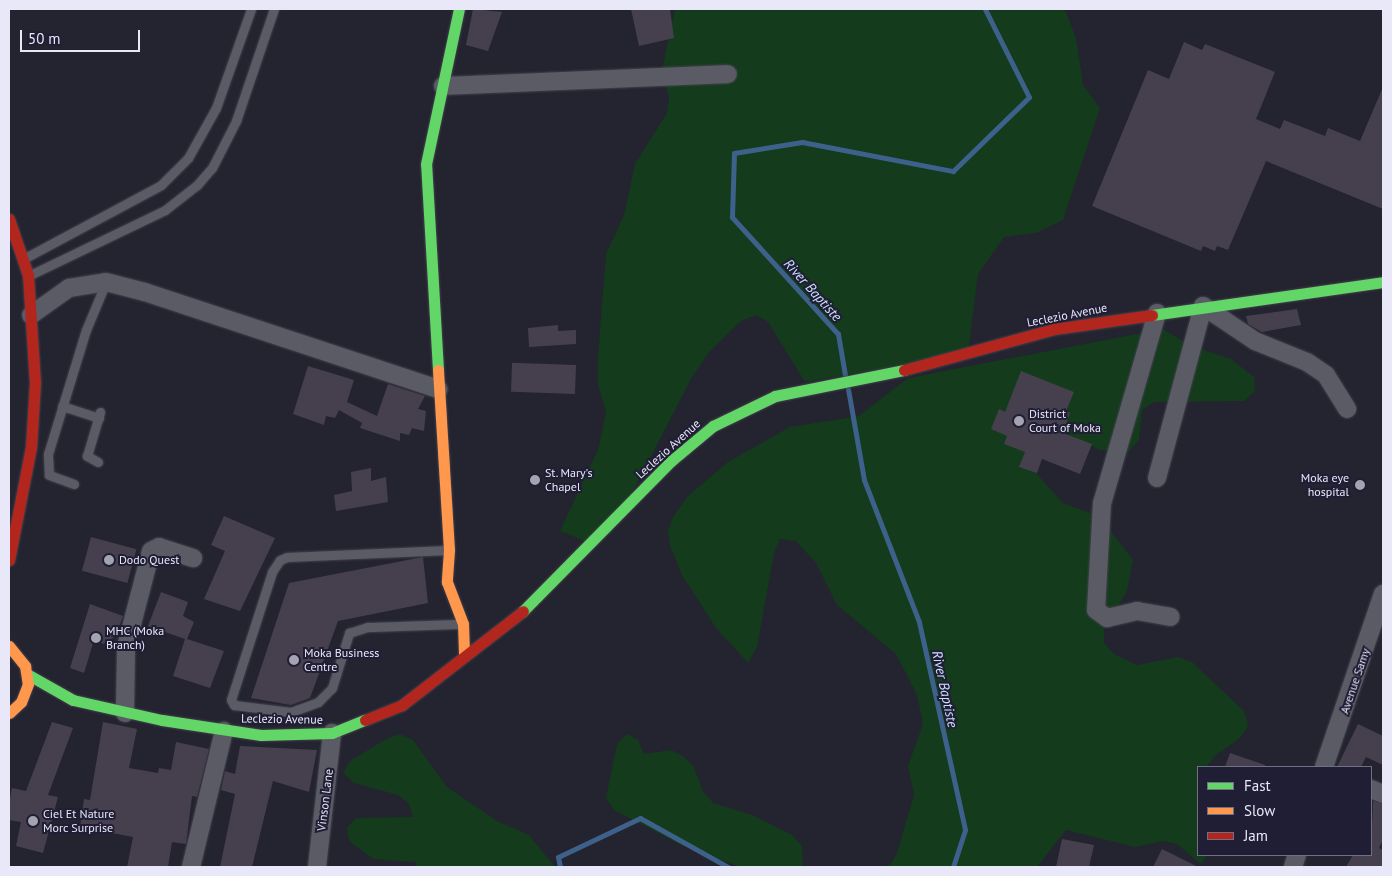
<!DOCTYPE html>
<html>
<head>
<meta charset="utf-8">
<style>
  body { margin:0 }
  #map { position:relative; width:1392px; height:876px; overflow:hidden; background:#242330; font-family:"PT Sans",sans-serif }
  div>[style] { position:absolute }
  [style*='--x'] { left:calc(var(--x)*1px); top:calc(var(--y)*1px); width:calc(var(--w)*1px); rotate:calc(var(--a)*1deg) }
  .green>* { inset:0; background:#133b1c }
  .stream>* { height:5px; margin:-2.5px; padding:0 2.5px; transform-origin:2.5px; border-radius:2.5px; background:#3d618a }
  .building>* { inset:0; background:#46404e; transform-origin:0 0 }
  .roads { filter:drop-shadow(0 0 1px #42424c) drop-shadow(0 0 1px #42424c) }
  .lane>* { height:9px; margin:-4.5px; padding:0 4.5px; transform-origin:4.5px; border-radius:4.5px; background:#5b5b66 }
  .street>* { height:18px; margin:-9px; padding:0 9px; transform-origin:9px; border-radius:9px; background:#5b5b66 }
  .fast>* { height:11px; margin:-5.5px; padding:0 5.5px; transform-origin:5.5px; border-radius:5.5px; background:#63d668 }
  .slow>* { height:11px; margin:-5.5px; padding:0 5.5px; transform-origin:5.5px; border-radius:5.5px; background:#ff974d }
  .jam>* { height:11px; margin:-5.5px; padding:0 5.5px; transform-origin:5.5px; border-radius:5.5px; background:#b3261e }
  .dots>* { width:14px; height:14px; translate:-50% -50%; box-sizing:border-box; border:2px solid #201e35; border-radius:50% }
  span { translate:-50% -50%; white-space:nowrap; text-align:center; line-height:1.15; -webkit-text-stroke:4px #201e35; paint-order:stroke }
  .street-label { font-size:12px; color:#e8e8f8 }
  .poi-label { font-size:12px; color:#e8e8f8 }
  .left { translate:0 -50%; text-align:left }
  .right { translate:-100% -50%; text-align:right }
  .water-label { font-size:14px; color:#c9e0fb; font-style:italic }
  .frame { position:absolute; inset:0; border:10px solid #e8e8f8; pointer-events:none }
  .legend { position:absolute; left:1197px; top:766px; width:175px; height:90px; box-sizing:border-box; background:#201e35; border:1px solid #706f83; margin:0; padding:6px 9px; list-style:none; font-size:15px; color:#e8e8f8 }
  .legend li { display:flex; align-items:center; gap:10px; height:25px }
  .legend b { width:25px; border:1px solid #706f83 }
  .scale { position:absolute; left:20px; top:30px; width:120px; height:22px; box-sizing:border-box; border:2px solid #e8e8f8; border-top:0; padding-left:6px; font-size:15px; line-height:18px; white-space:nowrap; color:#e8e8f8; -webkit-text-stroke:4px #201e35; paint-order:stroke }
</style>
</head>
<body>
<div id="map">
  <div class="green">
    <i style="clip-path:polygon(675px 9px,1061px 9px,1066px 12px,1076px 38px,1083px 85px,1100px 108px,1063px 220px,1036px 233px,1004px 237px,978px 274px,968px 353px,805px 382px,768px 322px,756px 315px,741px 321px,709px 352px,692px 377px,611px 534px,585px 541px,560px 531px,598px 450px,606px 412px,598px 384px,598px 356px,606px 254px,624px 215px,635px 164px,667px 113px,669px 98px,662px 70px)"></i>
    <i style="clip-path:polygon(1163px 329px,1191px 346px,1231px 359px,1254px 377px,1255px 391px,1244px 401px,1154px 402px,1142px 410px,1139px 440px,1129px 451px,1100px 450px,1060px 431px,1045px 433px,1035px 472px,1063px 503px,1099px 516px,1133px 560px,1127px 591px,1104px 629px,1104px 643px,1114px 654px,1137px 665px,1178px 657px,1192px 662px,1244px 711px,1248px 726px,1240px 738px,1216px 755px,1206px 767px,1198px 767px,1198px 855px,1207px 855px,1201px 864px,1177px 844px,1163px 841px,1135px 847px,1066px 830px,1037px 867px,881px 867px,891px 864px,897px 853px,914px 795px,908px 766px,923px 724px,917px 695px,896px 654px,837px 605px,816px 563px,796px 541px,780px 539px,774px 553px,757px 647px,748px 663px,716px 628px,682px 575px,670px 546px,668px 530px,673px 517px,688px 496px,728px 462px,790px 427px,859px 416px,908px 378px)"></i>
    <i style="clip-path:polygon(400px 734px,413px 740px,447px 787px,497px 821px,529px 835px,555px 867px,416px 867px,416px 862px,373px 859px,349px 841px,347px 828px,356px 818px,413px 817px,409px 804px,398px 795px,354px 783px,343px 773px,350px 761px,386px 739px)"></i>
    <i style="clip-path:polygon(627px 734px,638px 740px,644px 754px,671px 750px,683px 756px,693px 765px,703px 791px,713px 803px,752px 815px,792px 835px,802px 846px,803px 867px,740px 867px,681px 845px,614px 810px,606px 798px,617px 744px)"></i>
  </div>
  <div class="stream">
    <i style="--x:845;--y:375;--w:42;--a:-99.7"></i>
    <i style="--x:838;--y:334;--w:158;--a:-132.2"></i>
    <i style="--x:732;--y:217;--w:64;--a:-88.2"></i>
    <i style="--x:734;--y:153;--w:69;--a:-9.2"></i>
    <i style="--x:802;--y:142;--w:154;--a:10.9"></i>
    <i style="--x:953;--y:171;--w:106;--a:-44.2"></i>
    <i style="--x:1029;--y:97;--w:98;--a:-116.6"></i>
    <i style="--x:848;--y:389;--w:92;--a:80"></i>
    <i style="--x:864;--y:480;--w:152;--a:68.8"></i>
    <i style="--x:919;--y:622;--w:213;--a:77.5"></i>
    <i style="--x:965;--y:830;--w:39;--a:108"></i>
    <i style="--x:560;--y:867;--w:10;--a:-101"></i>
    <i style="--x:558;--y:857;--w:91;--a:-25.4"></i>
    <i style="--x:640;--y:818;--w:101;--a:29.1"></i>
  </div>
  <div class="building">
    <i style="clip-path:polygon(473px 9px,502px 12px,488px 51px,466px 45px)"></i>
    <i style="clip-path:polygon(631px 9px,670px 9px,674px 38px,639px 46px)"></i>
    <i style="clip-path:polygon(1184px 42px,1202px 50px,1205px 44px,1275px 72px,1256px 119px,1280px 129px,1284px 120px,1325px 136px,1328px 128px,1360px 141px,1383px 87px,1383px 209px,1266px 161px,1228px 250px,1217px 246px,1215px 251px,1203px 246px,1201px 251px,1092px 206px,1148px 70px,1169px 79px)"></i>
    <i style="clip-path:polygon(1297px 309px,1301px 325px,1262px 332px,1248px 324px,1246px 316px)"></i>
    <i style="clip-path:polygon(558px 325px,558px 331px,576px 330px,576px 344px,529px 347px,528px 328px)"></i>
    <i style="left:576px;top:365px;width:29px;height:64px;rotate:92deg"></i>
    <i style="clip-path:polygon(308px 366px,354px 380px,347px 402px,377px 416px,388px 384px,425px 396px,418px 409px,426px 411px,424px 431px,412px 428px,409px 435px,400px 433px,400px 441px,360px 428px,362px 423px,339px 410px,335px 418px,326px 416px,324px 425px,293px 414px)"></i>
    <i style="clip-path:polygon(1021px 371px,1074px 392px,1066px 411px,1070px 413px,1063px 433px,1092px 444px,1080px 474px,1042px 459px,1037px 473px,1019px 467px,1025px 452px,1004px 444px,1007px 436px,991px 429px,999px 409px,1005px 412px)"></i>
    <i style="clip-path:polygon(371px 468px,371px 481px,386px 477px,388px 502px,336px 511px,334px 495px,352px 491px,351px 472px)"></i>
    <i style="clip-path:polygon(224px 516px,275px 538px,240px 611px,204px 599px,225px 551px,211px 545px)"></i>
    <i style="left:91px;top:537px;width:47px;height:35px;rotate:15deg"></i>
    <i style="clip-path:polygon(423px 557px,428px 603px,338px 621px,310px 698px,291px 705px,251px 698px,289px 583px)"></i>
    <i style="clip-path:polygon(161px 592px,188px 602px,183px 616px,194px 622px,187px 639px,224px 651px,210px 688px,173px 676px,185px 639px,148px 626px)"></i>
    <i style="clip-path:polygon(90px 604px,123px 616px,116px 636px,103px 644px,94px 640px,84px 673px,70px 668px)"></i>
    <i style="clip-path:polygon(52px 722px,73px 728px,48px 795px,58px 797px,43px 853px,16px 846px,21px 822px,9px 820px,9px 803px,12px 788px,26px 791px)"></i>
    <i style="clip-path:polygon(103px 722px,137px 729px,129px 768px,158px 773px,159px 768px,171px 770px,176px 742px,209px 749px,197px 797px,192px 796px,186px 844px,172px 842px,168px 867px,127px 867px,133px 837px,80px 827px,84px 799px,90px 800px)"></i>
    <i style="clip-path:polygon(1358px 724px,1383px 736px,1383px 765px,1366px 757px,1361px 767px,1337px 767px)"></i>
    <i style="clip-path:polygon(240px 746px,317px 750px,309px 792px,273px 781px,252px 867px,220px 867px,235px 794px,221px 790px,225px 771px,235px 774px)"></i>
    <i style="clip-path:polygon(1230px 753px,1265px 765px,1265px 767px,1225px 767px)"></i>
    <i style="clip-path:polygon(1373px 801px,1383px 804px,1383px 840px,1379px 848px,1383px 850px,1383px 867px,1346px 867px,1353px 855px,1371px 855px)"></i>
    <i style="clip-path:polygon(1062px 839px,1094px 845px,1089px 867px,1056px 867px)"></i>
    <i style="clip-path:polygon(1162px 849px,1198px 867px,1153px 867px)"></i>
  </div>
  <div class="roads">
    <div class="lane">
      <i style="--x:25;--y:258;--w:154;--a:-28.2"></i>
      <i style="--x:161;--y:185;--w:38;--a:-45"></i>
      <i style="--x:188;--y:158;--w:57;--a:-60.8"></i>
      <i style="--x:216;--y:108;--w:105;--a:-70.5"></i>
      <i style="--x:30;--y:275;--w:150;--a:-25.7"></i>
      <i style="--x:165;--y:210;--w:41;--a:-38"></i>
      <i style="--x:197;--y:185;--w:23;--a:-49"></i>
      <i style="--x:212;--y:168;--w:53;--a:-62.9"></i>
      <i style="--x:236;--y:121;--w:118;--a:-71.3"></i>
      <i style="--x:62;--y:406;--w:39;--a:18"></i>
      <i style="--x:98;--y:462;--w:13;--a:-151"></i>
      <i style="--x:87;--y:456;--w:46;--a:-73.5"></i>
      <i style="--x:74;--y:484;--w:27;--a:-160"></i>
      <i style="--x:49;--y:475;--w:21;--a:-93"></i>
      <i style="--x:48;--y:454;--w:130;--a:-73"></i>
      <i style="--x:86;--y:330;--w:52;--a:-67.4"></i>
      <i style="--x:448;--y:550;--w:161;--a:177.5"></i>
      <i style="--x:287;--y:557;--w:8;--a:157"></i>
      <i style="--x:280;--y:560;--w:14;--a:124"></i>
      <i style="--x:272;--y:572;--w:134;--a:107.8"></i>
      <i style="--x:231;--y:700;--w:6;--a:59"></i>
      <i style="--x:234;--y:705;--w:57;--a:7"></i>
      <i style="--x:291;--y:712;--w:29;--a:-20"></i>
      <i style="--x:318;--y:702;--w:20;--a:-45"></i>
      <i style="--x:332;--y:688;--w:58;--a:-72.8"></i>
      <i style="--x:349;--y:633;--w:20;--a:-18"></i>
      <i style="--x:368;--y:627;--w:92;--a:-1.9"></i>
    </div>
    <div class="street">
      <i style="--x:443;--y:86;--w:285;--a:-2.4"></i>
      <i style="--x:1157;--y:313;--w:198;--a:106.1"></i>
      <i style="--x:1102;--y:503;--w:107;--a:93.2"></i>
      <i style="--x:1096;--y:610;--w:14;--a:36"></i>
      <i style="--x:1107;--y:618;--w:31;--a:-13"></i>
      <i style="--x:1137;--y:611;--w:34;--a:10"></i>
      <i style="--x:31;--y:315;--w:47;--a:-35.4"></i>
      <i style="--x:69;--y:288;--w:37;--a:-9"></i>
      <i style="--x:106;--y:282;--w:40;--a:14.4"></i>
      <i style="--x:145;--y:292;--w:309;--a:18.3"></i>
      <i style="--x:1157;--y:478;--w:178;--a:-75"></i>
      <i style="--x:1203;--y:306;--w:63;--a:33.9"></i>
      <i style="--x:1255;--y:341;--w:56;--a:22"></i>
      <i style="--x:1307;--y:362;--w:23;--a:34"></i>
      <i style="--x:1326;--y:375;--w:40;--a:58"></i>
      <i style="--x:125;--y:713;--w:66;--a:-89.1"></i>
      <i style="--x:126;--y:647;--w:99;--a:-75.4"></i>
      <i style="--x:151;--y:551;--w:9;--a:-27"></i>
      <i style="--x:159;--y:547;--w:36;--a:18"></i>
      <i style="--x:1324;--y:767;--w:183;--a:-71.2"></i>
      <i style="--x:1371;--y:789;--w:13;--a:23"></i>
      <i style="--x:191;--y:867;--w:140;--a:-76.4"></i>
      <i style="--x:317;--y:867;--w:135;--a:-83.6"></i>
      <i style="--x:1293;--y:867;--w:13;--a:-72"></i>
    </div>
    <div class="fast">
      <i style="--x:1152;--y:315;--w:233;--a:-8.1"></i>
      <i style="--x:438;--y:370;--w:206;--a:-93.3"></i>
      <i style="--x:426;--y:164;--w:158;--a:-78"></i>
      <i style="--x:523;--y:611;--w:211;--a:-45.4"></i>
      <i style="--x:671;--y:461;--w:55;--a:-39.8"></i>
      <i style="--x:713;--y:426;--w:69;--a:-25.8"></i>
      <i style="--x:775;--y:396;--w:132;--a:-11.4"></i>
      <i style="--x:27;--y:674;--w:53;--a:29.5"></i>
      <i style="--x:73;--y:700;--w:91;--a:12.7"></i>
      <i style="--x:162;--y:720;--w:100;--a:8.6"></i>
      <i style="--x:261;--y:735;--w:71;--a:-1.6"></i>
      <i style="--x:332;--y:733;--w:35;--a:-22"></i>
    </div>
    <div class="slow">
      <i style="--x:438;--y:370;--w:180;--a:86.5"></i>
      <i style="--x:449;--y:550;--w:32;--a:94"></i>
      <i style="--x:447;--y:582;--w:45;--a:69.1"></i>
      <i style="--x:463;--y:624;--w:32;--a:88"></i>
      <i style="--x:9;--y:646;--w:26;--a:51"></i>
      <i style="--x:25;--y:666;--w:18;--a:81"></i>
      <i style="--x:28;--y:684;--w:19;--a:111"></i>
      <i style="--x:21;--y:702;--w:16;--a:137"></i>
    </div>
    <div class="jam">
      <i style="--x:9;--y:219;--w:59;--a:71.3"></i>
      <i style="--x:28;--y:275;--w:107;--a:86.3"></i>
      <i style="--x:35;--y:382;--w:65;--a:93.5"></i>
      <i style="--x:31;--y:447;--w:115;--a:101"></i>
      <i style="--x:904;--y:370;--w:156;--a:-15.3"></i>
      <i style="--x:1054;--y:329;--w:99;--a:-8.1"></i>
      <i style="--x:365;--y:720;--w:40;--a:-22"></i>
      <i style="--x:402;--y:705;--w:153;--a:-37.8"></i>
    </div>
  </div>
  <div class="dots">
    <i style="left:1019px;top:421px;background:#a3a3b2"></i>
    <i style="left:535px;top:480px;background:#a3a3b2"></i>
    <i style="left:1360px;top:485px;background:#a3a3b2"></i>
    <i style="left:109px;top:560px;background:#a3a3b2"></i>
    <i style="left:96px;top:638px;background:#a3a3b2"></i>
    <i style="left:294px;top:660px;background:#a3a3b2"></i>
    <i style="left:33px;top:821px;background:#a3a3b2"></i>
  </div>
  <div class="street-label">
    <span style="left:1067px;top:315px;rotate:-11deg">Leclezio Avenue</span>
    <span style="left:668px;top:449px;rotate:-42deg">Leclezio Avenue</span>
    <span style="left:1355px;top:681px;rotate:-71deg">Avenue Samy</span>
    <span style="left:282px;top:719px;rotate:1deg">Leclezio Avenue</span>
    <span style="left:325px;top:800px;rotate:-83deg">Vinson Lane</span>
  </div>
  <div class="poi-label">
    <span class="left" style="left:1029px;top:421px">District<br>Court of Moka</span>
    <span class="left" style="left:545px;top:480px">St. Mary's<br>Chapel</span>
    <span class="right" style="left:1349px;top:485px">Moka eye<br>hospital</span>
    <span class="left" style="left:119px;top:560px">Dodo Quest</span>
    <span class="left" style="left:106px;top:638px">MHC (Moka<br>Branch)</span>
    <span class="left" style="left:304px;top:660px">Moka Business<br>Centre</span>
    <span class="left" style="left:43px;top:821px">Ciel Et Nature<br>Morc Surprise</span>
  </div>
  <div class="water-label">
    <span style="left:813px;top:290px;rotate:48deg">River Baptiste</span>
    <span style="left:945px;top:689px;rotate:78deg">River Baptiste</span>
  </div>
  <div class="frame"></div>
  <ul class="legend">
  <li><b style="height:6px;background:#63d668"></b>Fast</li>
  <li><b style="height:6px;background:#ff974d"></b>Slow</li>
  <li><b style="height:6px;background:#b3261e"></b>Jam</li>
  </ul>
  <div class="scale">50 m</div>
</div>
</body>
</html>
